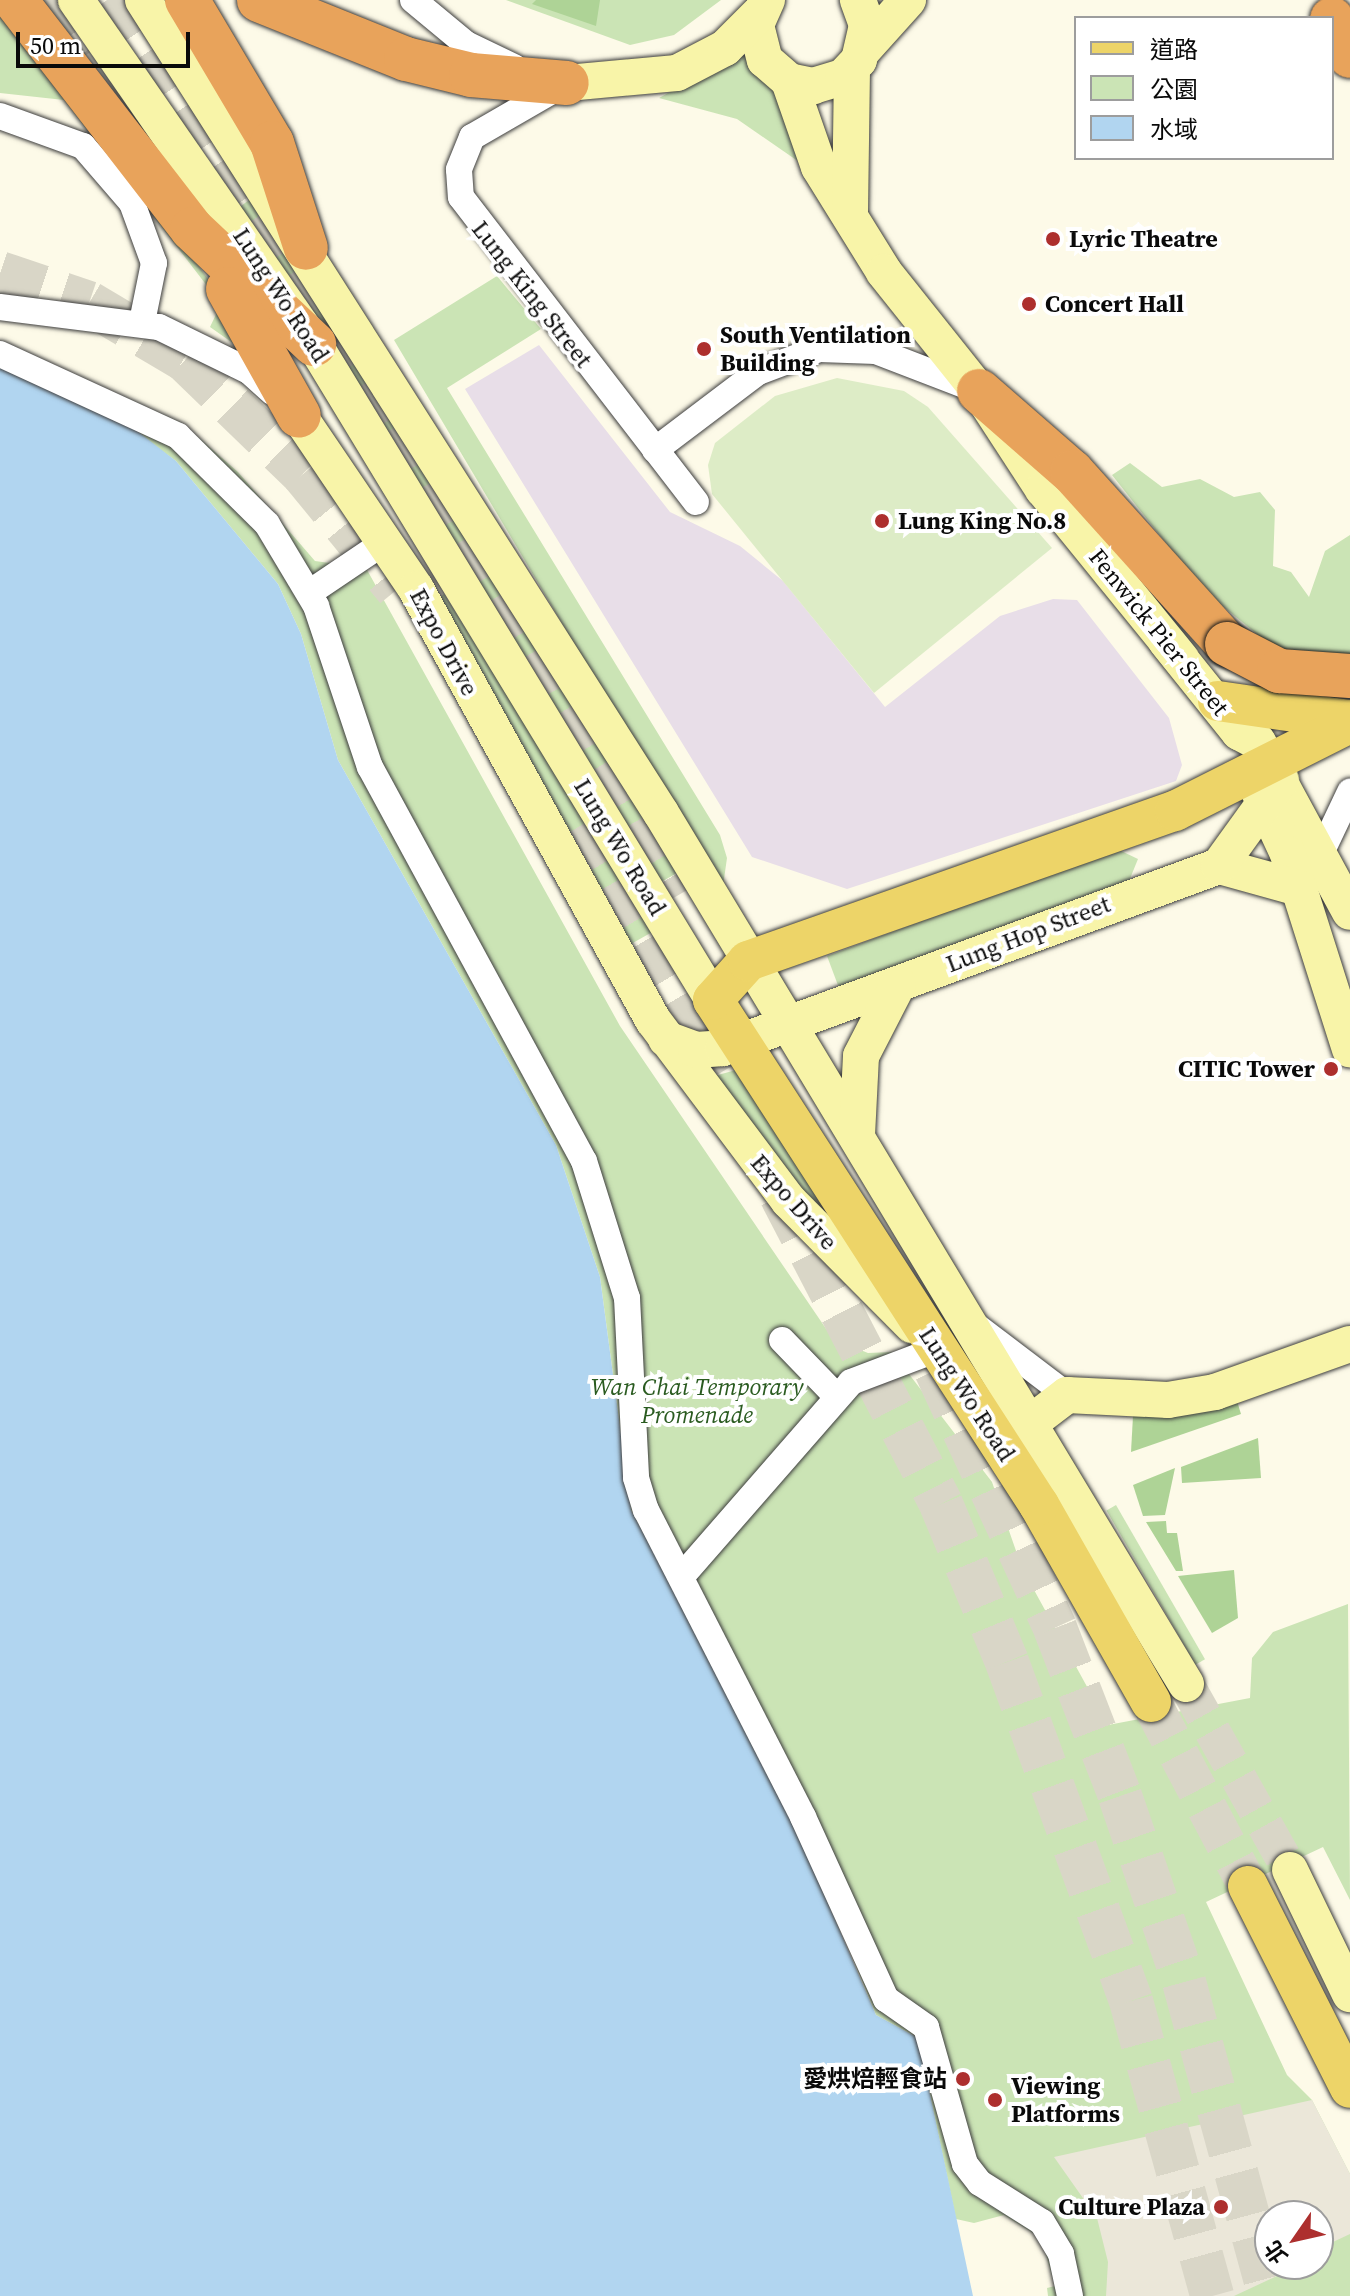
<!DOCTYPE html>
<html>
<head>
<meta charset="utf-8">
<style>
  body { margin:0 }
  #map { position:relative; width:1350px; height:2296px; overflow:hidden; background:#fdfae8; font-family:"Source Serif 4","Noto Sans TC",serif }
  div>[style] { position:absolute }
  [style*='--x'] { left:calc(var(--x)*1px); top:calc(var(--y)*1px); width:calc(var(--w)*1px); rotate:calc(var(--a)*1deg) }
  .industrial>* { inset:0; background:#e8dee8 }
  .green>* { inset:0; background:#cbe4b5; transform-origin:0 0 }
  .forest>* { inset:0; background:#aed396 }
  .pitch>* { inset:0; background:#ddecc6 }
  .plaza>* { inset:0; background:#ebe7d9 }
  .water>* { inset:0; background:#b1d5f0 }
  .secondary-tunnel>* { height:36px; margin-top:-18px; transform-origin:0; background:repeating-linear-gradient(90deg,#d9d6c7 0 36px,transparent 0 54px) }
  .primary-tunnel>* { height:40px; margin-top:-20px; transform-origin:0; background:repeating-linear-gradient(90deg,#d9d6c7 0 40px,transparent 0 60px) }
  .highway-tunnel>* { height:44px; margin-top:-22px; transform-origin:0; background:repeating-linear-gradient(90deg,#d9d6c7 0 44px,transparent 0 66px) }
  .roads { filter:drop-shadow(0 0 2px #3d3d3d) drop-shadow(0 0 2px #3d3d3d) }
  .street>* { height:26px; margin:-13px; padding:0 13px; transform-origin:13px; border-radius:13px; background:#fff }
  .secondary>* { height:36px; margin:-18px; padding:0 18px; transform-origin:18px; border-radius:18px; background:#f8f4a8 }
  .primary>* { height:40px; margin:-20px; padding:0 20px; transform-origin:20px; border-radius:20px; background:#edd468 }
  .highway>* { height:44px; margin:-22px; padding:0 22px; transform-origin:22px; border-radius:22px; background:#e8a35b }
  .bridges { filter:drop-shadow(0 0 2px #1b1b1b) drop-shadow(0 0 2px #1b1b1b) }
  .highway-bridge>* { height:44px; margin:-22px; padding:0 22px; transform-origin:22px; border-radius:22px; background:#e8a35b }
  .dots>* { width:22px; height:22px; translate:-50% -50%; box-sizing:border-box; border:4px solid #fff; border-radius:50% }
  span { translate:-50% -50%; white-space:nowrap; text-align:center; line-height:1.15; -webkit-text-stroke:8px #fff; paint-order:stroke }
  .poi-label { font-size:24px; color:#0a0a0a; font-weight:700 }
  .left { translate:0 -50%; text-align:left }
  .right { translate:-100% -50%; text-align:right }
  .street-label { font-size:24px; color:#0a0a0a }
  .park-label { font-size:24px; color:#2a5b20; font-style:italic }
  .legend { position:absolute; left:1074px; top:16px; width:260px; height:144px; box-sizing:border-box; background:#fff; border:2px solid #9d9d9d; margin:0; padding:10px 14px; list-style:none; font-size:24px; color:#0a0a0a }
  .legend li { display:flex; align-items:center; gap:16px; height:40px }
  .legend b { width:40px; border:2px solid #9d9d9d }
  .north { position:absolute; left:1254px; top:2200px; width:80px; height:80px; box-sizing:border-box; background:#fff; border:2px solid #9d9d9d; border-radius:50%; rotate:236deg; font-size:22px; font-weight:700; line-height:32px; text-align:center; color:#0a0a0a }
  .north::after { content:''; display:block; margin:auto; width:28px; height:36px; background:#ad2f2e; clip-path:polygon(50% 0,100% 100%,50% 72%,0 100%) }
  .scale { position:absolute; left:16px; top:32px; width:174px; height:36px; box-sizing:border-box; border:4px solid #0a0a0a; border-top:0; padding-left:10px; font-size:24px; line-height:28px; white-space:nowrap; color:#0a0a0a; -webkit-text-stroke:6px #fff; paint-order:stroke }
</style>
</head>
<body>
<div id="map">
  <div class="industrial">
    <i style="clip-path:polygon(539px 345px,670px 512px,740px 546px,783px 581px,885px 707px,1000px 616px,1053px 599px,1077px 600px,1169px 718px,1182px 765px,1176px 781px,847px 889px,752px 857px,465px 389px)"></i>
  </div>
  <div class="green">
    <i style="clip-path:polygon(506px 0,721px 0,674px 35px,630px 45px)"></i>
    <i style="clip-path:polygon(0 5px,191px 255px,227px 306px,254px 358px,210px 327px,221px 304px,64px 100px,0 93px)"></i>
    <i style="clip-path:polygon(745px 50px,775px 92px,802px 164px,737px 119px,659px 98px)"></i>
    <i style="clip-path:polygon(253px 197px,679px 872px,652px 887px,237px 209px)"></i>
    <i style="clip-path:polygon(497px 276px,541px 329px,447px 388px,720px 835px,727px 858px,722px 893px,394px 340px)"></i>
    <i style="clip-path:polygon(evenodd,24px 352px,182px 423px,238px 472px,315px 561px,366px 568px,620px 1026px,833px 1339px,868px 1353px,892px 1352px,992px 1482px,1022px 1568px,1108px 1725px,1250px 1698px,1252px 1658px,1273px 1632px,1348px 1604px,1350px 1900px,1323px 1847px,1206px 1902px,1287px 2075px,1312px 2100px,1350px 2174px,1350px 2296px,1048px 2296px,1047px 2288px,1055px 2286px,1041px 2238px,1004px 2215px,974px 2223px,956px 2219px,918px 2038px,876px 2015px,842px 1932px,631px 1510px,600px 1277px,556px 1145px,338px 760px,301px 634px,278px 584px,176px 461px,24px 352px,1270px 2216px,1318px 2216px,1318px 2264px,1270px 2264px,1270px 2216px)"></i>
    <i style="clip-path:polygon(1130px 463px,1162px 487px,1200px 479px,1234px 497px,1260px 492px,1275px 510px,1273px 566px,1291px 572px,1309px 597px,1325px 551px,1350px 535px,1350px 658px,1274px 648px,1204px 591px,1112px 475px)"></i>
    <i style="clip-path:polygon(444px 594px,654px 931px,624px 948px,436px 600px)"></i>
    <i style="clip-path:polygon(1117px 849px,1138px 859px,1129px 881px,839px 988px,827px 956px)"></i>
    <i style="clip-path:polygon(736px 1070px,844px 1239px,707px 1078px)"></i>
    <i style="left:1116px;top:1505px;width:178px;height:11px;rotate:60deg"></i>
  </div>
  <div class="forest">
    <i style="clip-path:polygon(536px 0,600px 0,596px 26px,532px 4px)"></i>
    <i style="clip-path:polygon(1237px 1401px,1241px 1414px,1131px 1452px,1133px 1416px)"></i>
    <i style="clip-path:polygon(1258px 1438px,1261px 1478px,1182px 1483px,1181px 1467px)"></i>
    <i style="clip-path:polygon(1175px 1468px,1165px 1515px,1143px 1516px,1133px 1485px)"></i>
    <i style="clip-path:polygon(1166px 1521px,1167px 1533px,1177px 1533px,1183px 1571px,1176px 1571px,1146px 1522px)"></i>
    <i style="clip-path:polygon(1234px 1570px,1238px 1618px,1212px 1633px,1178px 1576px)"></i>
  </div>
  <div class="pitch">
    <i style="clip-path:polygon(837px 378px,904px 391px,928px 407px,1052px 548px,874px 693px,712px 494px,708px 465px,715px 443px,775px 396px)"></i>
  </div>
  <div class="plaza">
    <i style="clip-path:polygon(1312px 2100px,1350px 2174px,1350px 2234px,1318px 2249px,1318px 2216px,1270px 2216px,1270px 2264px,1294px 2268px,1234px 2296px,1106px 2296px,1108px 2262px,1097px 2218px,1054px 2157px)"></i>
  </div>
  <div class="water">
    <i style="clip-path:polygon(0 366px,123px 420px,176px 461px,278px 584px,301px 634px,338px 760px,556px 1145px,600px 1277px,631px 1510px,770px 1768px,876px 2015px,918px 2038px,973px 2296px,0 2296px)"></i>
  </div>
  <div class="secondary-tunnel">
    <i style="--x:1186;--y:1684;--w:213;--a:60.8"></i>
  </div>
  <div class="primary-tunnel">
    <i style="--x:1151;--y:1702;--w:208;--a:62.2"></i>
  </div>
  <div class="highway-tunnel">
    <i style="--x:44;--y:0;--w:69;--a:56.3"></i>
    <i style="--x:107;--y:0;--w:515;--a:56.4"></i>
    <i style="--x:392;--y:429;--w:547;--a:59.22"></i>
    <i style="--x:0;--y:273;--w:94;--a:18.6"></i>
    <i style="--x:89;--y:303;--w:112;--a:30.7"></i>
    <i style="--x:185;--y:360;--w:164;--a:44"></i>
    <i style="--x:303;--y:474;--w:149;--a:50.7"></i>
    <i style="--x:568;--y:833;--w:284;--a:59.3"></i>
    <i style="--x:781;--y:1195;--w:348;--a:62.6"></i>
    <i style="--x:941;--y:1504;--w:171;--a:67.3"></i>
    <i style="--x:1007;--y:1662;--w:361;--a:69.9"></i>
    <i style="--x:1131;--y:2001;--w:306;--a:74.6"></i>
    <i style="--x:936;--y:1370;--w:284;--a:65.2"></i>
    <i style="--x:1055;--y:1628;--w:180;--a:68.8"></i>
    <i style="--x:1120;--y:1796;--w:197;--a:71"></i>
    <i style="--x:1184;--y:1982;--w:326;--a:74.7"></i>
  </div>
  <div class="roads">
    <div class="street">
      <i style="--x:413;--y:0;--w:69;--a:39.7"></i>
      <i style="--x:466;--y:44;--w:53;--a:25.6"></i>
      <i style="--x:557;--y:88;--w:98;--a:150"></i>
      <i style="--x:472;--y:137;--w:35;--a:112"></i>
      <i style="--x:459;--y:170;--w:27;--a:86"></i>
      <i style="--x:461;--y:197;--w:385;--a:52.4"></i>
      <i style="--x:0;--y:116;--w:88;--a:19.9"></i>
      <i style="--x:83;--y:146;--w:75;--a:49.3"></i>
      <i style="--x:132;--y:203;--w:64;--a:69.9"></i>
      <i style="--x:154;--y:263;--w:60;--a:101.5"></i>
      <i style="--x:0;--y:307;--w:160;--a:7.2"></i>
      <i style="--x:159;--y:327;--w:100;--a:26.1"></i>
      <i style="--x:249;--y:371;--w:31;--a:42"></i>
      <i style="--x:0;--y:354;--w:196;--a:24.7"></i>
      <i style="--x:178;--y:436;--w:125;--a:44.7"></i>
      <i style="--x:267;--y:524;--w:96;--a:59.1"></i>
      <i style="--x:316;--y:606;--w:170;--a:71.5"></i>
      <i style="--x:370;--y:767;--w:448;--a:61.5"></i>
      <i style="--x:584;--y:1161;--w:144;--a:72.6"></i>
      <i style="--x:627;--y:1298;--w:180;--a:87.1"></i>
      <i style="--x:636;--y:1478;--w:34;--a:73"></i>
      <i style="--x:646;--y:1510;--w:345;--a:62.9"></i>
      <i style="--x:803;--y:1817;--w:200;--a:65.5"></i>
      <i style="--x:886;--y:1999;--w:49;--a:35"></i>
      <i style="--x:926;--y:2027;--w:142;--a:74.1"></i>
      <i style="--x:965;--y:2164;--w:24;--a:52"></i>
      <i style="--x:980;--y:2183;--w:73;--a:32.2"></i>
      <i style="--x:1042;--y:2222;--w:37;--a:59"></i>
      <i style="--x:1061;--y:2254;--w:43;--a:77.9"></i>
      <i style="--x:655;--y:450;--w:129;--a:-37.1"></i>
      <i style="--x:758;--y:372;--w:65;--a:-20.7"></i>
      <i style="--x:819;--y:349;--w:57;--a:2"></i>
      <i style="--x:876;--y:351;--w:108;--a:21.1"></i>
      <i style="--x:309;--y:593;--w:93;--a:-34"></i>
      <i style="--x:1321;--y:853;--w:68;--a:-64.6"></i>
      <i style="--x:976;--y:1326;--w:114;--a:37.2"></i>
      <i style="--x:782;--y:1340;--w:79;--a:46"></i>
      <i style="--x:682;--y:1576;--w:257;--a:-48.9"></i>
      <i style="--x:851;--y:1382;--w:93;--a:-20.8"></i>
    </div>
    <div class="secondary">
      <i style="--x:76;--y:0;--w:418;--a:55.3"></i>
      <i style="--x:314;--y:344;--w:768;--a:58.69"></i>
      <i style="--x:143;--y:0;--w:964;--a:57.5"></i>
      <i style="--x:661;--y:813;--w:1017;--a:58.92"></i>
      <i style="--x:767;--y:0;--w:27;--a:114"></i>
      <i style="--x:756;--y:25;--w:36;--a:76"></i>
      <i style="--x:765;--y:60;--w:32;--a:41"></i>
      <i style="--x:789;--y:81;--w:25;--a:12"></i>
      <i style="--x:813;--y:86;--w:31;--a:-17"></i>
      <i style="--x:843;--y:77;--w:23;--a:-47"></i>
      <i style="--x:859;--y:60;--w:36;--a:-77"></i>
      <i style="--x:867;--y:25;--w:27;--a:-110"></i>
      <i style="--x:864;--y:49;--w:66;--a:-48.1"></i>
      <i style="--x:789;--y:81;--w:91;--a:70.8"></i>
      <i style="--x:819;--y:167;--w:123;--a:58.2"></i>
      <i style="--x:884;--y:272;--w:152;--a:51.4"></i>
      <i style="--x:979;--y:391;--w:117;--a:56.9"></i>
      <i style="--x:1043;--y:489;--w:219;--a:50.9"></i>
      <i style="--x:567;--y:83;--w:110;--a:-5.2"></i>
      <i style="--x:677;--y:73;--w:54;--a:-27.5"></i>
      <i style="--x:725;--y:48;--w:48;--a:-45"></i>
      <i style="--x:850;--y:212;--w:142;--a:-89.2"></i>
      <i style="--x:299;--y:416;--w:209;--a:55.9"></i>
      <i style="--x:416;--y:589;--w:492;--a:61.2"></i>
      <i style="--x:653;--y:1020;--w:226;--a:53.1"></i>
      <i style="--x:789;--y:1201;--w:175;--a:45.2"></i>
      <i style="--x:1166;--y:641;--w:117;--a:51.3"></i>
      <i style="--x:1239;--y:732;--w:21;--a:28"></i>
      <i style="--x:1258;--y:742;--w:193;--a:61.6"></i>
      <i style="--x:1256;--y:785;--w:76;--a:65.1"></i>
      <i style="--x:1288;--y:854;--w:205;--a:72.4"></i>
      <i style="--x:1219;--y:866;--w:83;--a:15.4"></i>
      <i style="--x:666;--y:1039;--w:32;--a:20"></i>
      <i style="--x:696;--y:1050;--w:27;--a:-4"></i>
      <i style="--x:723;--y:1048;--w:528;--a:-20.15"></i>
      <i style="--x:1219;--y:866;--w:106;--a:-54.2"></i>
      <i style="--x:857;--y:1135;--w:79;--a:-87.1"></i>
      <i style="--x:861;--y:1056;--w:81;--a:-62.8"></i>
      <i style="--x:1033;--y:1421;--w:43;--a:-37.4"></i>
      <i style="--x:1067;--y:1395;--w:101;--a:2.8"></i>
      <i style="--x:1168;--y:1400;--w:48;--a:-9.7"></i>
      <i style="--x:1215;--y:1392;--w:143;--a:-19.6"></i>
      <i style="--x:1290;--y:1870;--w:138;--a:64.2"></i>
    </div>
    <div class="primary">
      <i style="--x:1218;--y:701;--w:133;--a:8.2"></i>
      <i style="--x:1151;--y:1702;--w:227;--a:-119.6"></i>
      <i style="--x:1039;--y:1505;--w:601;--a:-122.84"></i>
      <i style="--x:713;--y:1000;--w:52;--a:-48.1"></i>
      <i style="--x:748;--y:961;--w:453;--a:-19.4"></i>
      <i style="--x:1175;--y:811;--w:196;--a:-26.7"></i>
      <i style="--x:1248;--y:1886;--w:226;--a:63.2"></i>
    </div>
    <div class="highway">
      <i style="--x:15;--y:0;--w:289;--a:52.3"></i>
      <i style="--x:192;--y:229;--w:168;--a:43.3"></i>
      <i style="--x:187;--y:0;--w:166;--a:59.3"></i>
      <i style="--x:272;--y:143;--w:110;--a:72.1"></i>
      <i style="--x:259;--y:0;--w:158;--a:21.9"></i>
      <i style="--x:406;--y:59;--w:67;--a:13.8"></i>
      <i style="--x:471;--y:75;--w:96;--a:4.8"></i>
      <i style="--x:1332;--y:19;--w:41;--a:64.1"></i>
      <i style="--x:228;--y:289;--w:145;--a:60.8"></i>
      <i style="--x:979;--y:391;--w:123;--a:41.1"></i>
      <i style="--x:1072;--y:472;--w:232;--a:48"></i>
    </div>
  </div>
  <div class="bridges">
    <div class="highway-bridge">
      <i style="--x:1227;--y:644;--w:59;--a:27.4"></i>
      <i style="--x:1279;--y:671;--w:71;--a:4"></i>
    </div>
  </div>
  <div class="dots">
    <i style="left:1053px;top:239px;background:#ad2f2e"></i>
    <i style="left:1029px;top:304px;background:#ad2f2e"></i>
    <i style="left:704px;top:349px;background:#ad2f2e"></i>
    <i style="left:882px;top:521px;background:#ad2f2e"></i>
    <i style="left:1331px;top:1069px;background:#ad2f2e"></i>
    <i style="left:963px;top:2079px;background:#ad2f2e"></i>
    <i style="left:995px;top:2100px;background:#ad2f2e"></i>
    <i style="left:1221px;top:2207px;background:#ad2f2e"></i>
  </div>
  <div class="poi-label">
    <span class="left" style="left:1069px;top:239px">Lyric Theatre</span>
    <span class="left" style="left:1045px;top:304px">Concert Hall</span>
    <span class="left" style="left:720px;top:349px">South Ventilation<br>Building</span>
    <span class="left" style="left:898px;top:521px">Lung King No.8</span>
    <span class="right" style="left:1315px;top:1069px">CITIC Tower</span>
    <span class="right" style="left:947px;top:2079px">愛烘焙輕食站</span>
    <span class="left" style="left:1011px;top:2100px">Viewing<br>Platforms</span>
    <span class="right" style="left:1205px;top:2207px">Culture Plaza</span>
  </div>
  <div class="street-label">
    <span style="left:532px;top:294px;rotate:52deg">Lung King Street</span>
    <span style="left:281px;top:295px;rotate:57deg">Lung Wo Road</span>
    <span style="left:1159px;top:632px;rotate:51deg">Fenwick Pier Street</span>
    <span style="left:444px;top:642px;rotate:62deg">Expo Drive</span>
    <span style="left:620px;top:847px;rotate:59deg">Lung Wo Road</span>
    <span style="left:1028px;top:934px;rotate:-21deg">Lung Hop Street</span>
    <span style="left:794px;top:1202px;rotate:49deg">Expo Drive</span>
    <span style="left:967px;top:1394px;rotate:57deg">Lung Wo Road</span>
  </div>
  <div class="park-label">
    <span style="left:697px;top:1401px">Wan Chai Temporary<br>Promenade</span>
  </div>
  <ul class="legend">
  <li><b style="height:10px;background:#edd468"></b>道路</li>
  <li><b style="height:22px;background:#cbe4b5"></b>公園</li>
  <li><b style="height:22px;background:#b1d5f0"></b>水域</li>
  </ul>
  <div class="north">北</div>
  <div class="scale">50 m</div>
</div>
</body>
</html>
